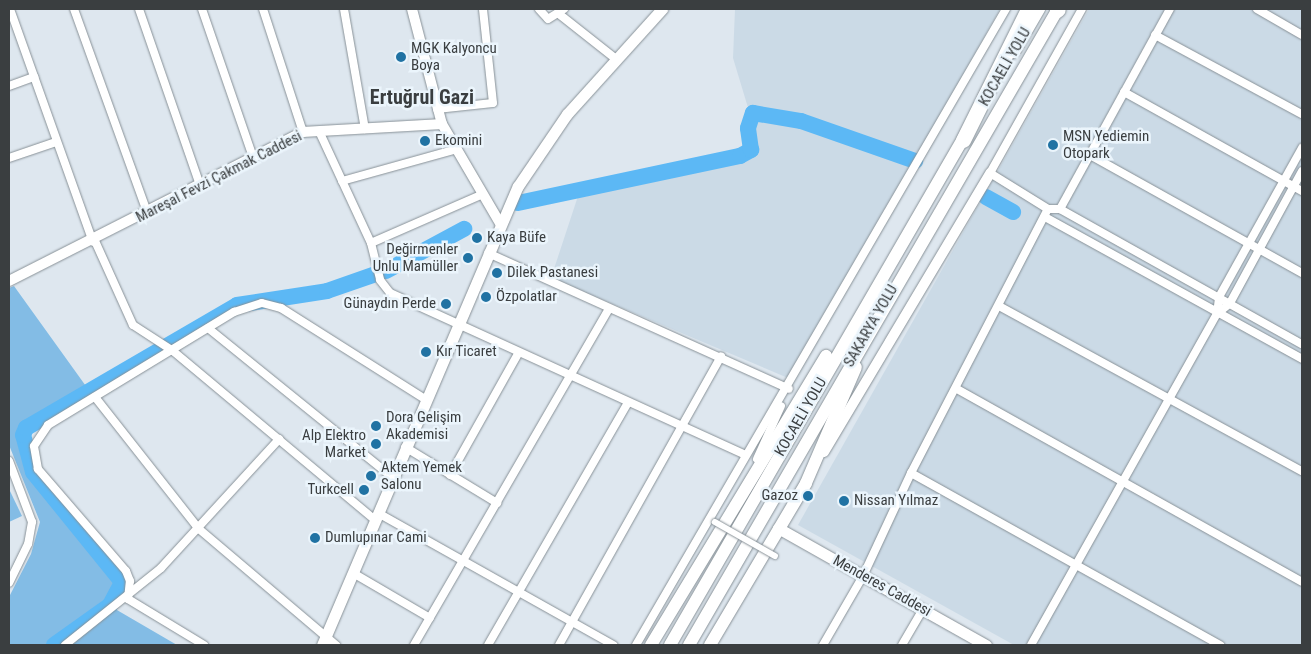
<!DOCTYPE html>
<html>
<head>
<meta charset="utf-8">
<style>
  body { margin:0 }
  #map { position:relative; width:1311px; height:654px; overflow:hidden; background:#dee7ef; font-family:"Roboto Condensed",sans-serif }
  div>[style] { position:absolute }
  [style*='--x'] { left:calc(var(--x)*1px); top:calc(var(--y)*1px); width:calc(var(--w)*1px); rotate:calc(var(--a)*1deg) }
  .built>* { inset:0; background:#cbdae6 }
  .green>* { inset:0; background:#83bce5 }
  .river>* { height:16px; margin:-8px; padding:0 8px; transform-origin:8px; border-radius:8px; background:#5cb8f5 }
  .roads { filter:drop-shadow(0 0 1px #889197) drop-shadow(0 0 1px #889197) }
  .minor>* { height:8px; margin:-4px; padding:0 4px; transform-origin:4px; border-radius:4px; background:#fff }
  .tertiary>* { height:10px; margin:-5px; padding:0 5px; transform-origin:5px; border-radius:5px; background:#fff }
  .secondary>* { height:11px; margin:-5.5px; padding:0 5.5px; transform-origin:5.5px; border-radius:5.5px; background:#fff }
  .trunk>* { height:12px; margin:-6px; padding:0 6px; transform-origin:6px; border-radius:6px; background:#fff }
  .motorway>* { height:15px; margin:-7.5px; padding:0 7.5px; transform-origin:7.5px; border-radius:7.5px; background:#fff }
  .bridges { filter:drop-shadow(0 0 1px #889197) drop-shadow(0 0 1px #889197) }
  .pedestrian-bridge>* { height:5.5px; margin:-2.75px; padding:0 2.75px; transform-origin:2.75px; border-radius:2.75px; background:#fff }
  .dots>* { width:14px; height:14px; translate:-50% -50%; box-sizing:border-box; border:2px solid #ebf5fc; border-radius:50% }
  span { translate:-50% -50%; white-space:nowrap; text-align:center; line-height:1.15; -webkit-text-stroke:5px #ebf5fc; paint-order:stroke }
  .poi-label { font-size:15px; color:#3a3e40 }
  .left { translate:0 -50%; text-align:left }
  .right { translate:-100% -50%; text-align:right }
  .street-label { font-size:15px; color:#3a3e40 }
  .district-label { font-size:20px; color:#3a3e40; font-weight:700 }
  .frame { position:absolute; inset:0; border:10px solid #3a3e40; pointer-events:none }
</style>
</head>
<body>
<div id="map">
  <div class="built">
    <i style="clip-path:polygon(735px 9px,1000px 9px,915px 161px,788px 378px,551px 278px,579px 193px,749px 155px,755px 146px,750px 127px,754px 115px,801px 123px,915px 161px,802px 119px,749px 111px,733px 58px)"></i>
    <i style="clip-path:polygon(1089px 9px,1302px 9px,1302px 645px,1014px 645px,798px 525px)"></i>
  </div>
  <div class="green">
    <i style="clip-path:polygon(14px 286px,88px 389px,26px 428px,23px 435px,29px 466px,120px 577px,120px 594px,110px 606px,177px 645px,9px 645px,9px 597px,31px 554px,40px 522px,9px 445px,9px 288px)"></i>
    <i style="clip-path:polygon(9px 489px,22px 516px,9px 522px)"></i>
  </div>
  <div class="river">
    <i style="--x:986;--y:197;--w:31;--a:29"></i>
    <i style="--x:518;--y:203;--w:227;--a:-12"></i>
    <i style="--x:740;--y:156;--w:13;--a:-29"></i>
    <i style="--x:751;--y:150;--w:22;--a:-98"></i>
    <i style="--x:748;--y:128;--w:16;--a:-72"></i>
    <i style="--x:753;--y:113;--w:49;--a:9.5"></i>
    <i style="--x:801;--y:121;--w:121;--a:19.3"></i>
    <i style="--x:386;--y:271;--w:89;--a:-28.3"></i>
    <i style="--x:54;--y:645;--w:69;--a:-35.5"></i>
    <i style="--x:110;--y:605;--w:26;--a:-62"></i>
    <i style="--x:122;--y:582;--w:141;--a:-129"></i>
    <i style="--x:33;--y:472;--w:38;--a:-105"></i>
    <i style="--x:23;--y:435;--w:8;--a:-67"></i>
    <i style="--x:26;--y:428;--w:244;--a:-30.2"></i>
    <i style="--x:237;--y:305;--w:91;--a:-8.8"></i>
    <i style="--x:327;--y:291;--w:49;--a:-19.2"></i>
  </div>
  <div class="roads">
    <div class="minor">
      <i style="--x:10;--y:9;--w:247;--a:70.4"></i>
      <i style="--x:74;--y:9;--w:216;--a:70.2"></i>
      <i style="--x:139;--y:9;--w:186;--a:70.9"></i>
      <i style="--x:202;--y:9;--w:157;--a:71"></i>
      <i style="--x:263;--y:9;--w:129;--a:72"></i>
      <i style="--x:344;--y:9;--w:122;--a:80.1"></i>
      <i style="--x:539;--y:9;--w:13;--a:48"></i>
      <i style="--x:548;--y:19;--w:19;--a:-32"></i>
      <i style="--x:1257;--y:9;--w:52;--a:30"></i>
      <i style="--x:559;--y:14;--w:73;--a:38.3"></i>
      <i style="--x:1155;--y:35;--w:167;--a:28.3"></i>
      <i style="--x:9;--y:86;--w:27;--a:-20"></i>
      <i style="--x:1124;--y:92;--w:204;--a:29.1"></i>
      <i style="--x:437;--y:109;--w:56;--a:-6.1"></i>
      <i style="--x:493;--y:103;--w:95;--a:-96.1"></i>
      <i style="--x:319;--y:131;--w:123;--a:65.1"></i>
      <i style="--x:371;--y:243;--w:38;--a:76"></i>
      <i style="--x:380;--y:280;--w:16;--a:52"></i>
      <i style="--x:390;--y:293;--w:390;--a:24.5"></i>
      <i style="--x:1090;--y:155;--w:243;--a:29.1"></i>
      <i style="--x:9;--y:158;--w:50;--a:-18.8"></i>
      <i style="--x:342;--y:181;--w:119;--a:-15.5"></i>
      <i style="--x:1048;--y:209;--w:12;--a:0"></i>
      <i style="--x:1060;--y:209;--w:277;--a:29.2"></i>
      <i style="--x:1060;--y:209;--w:228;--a:-61.2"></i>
      <i style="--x:1045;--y:217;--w:294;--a:28.9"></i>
      <i style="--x:95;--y:241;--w:92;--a:65.7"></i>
      <i style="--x:133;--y:325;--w:48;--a:33"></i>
      <i style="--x:173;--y:351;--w:263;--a:39.9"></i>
      <i style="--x:371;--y:243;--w:122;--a:-23.6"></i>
      <i style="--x:488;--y:253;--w:330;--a:24.3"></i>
      <i style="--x:999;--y:306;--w:345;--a:28.6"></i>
      <i style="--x:1217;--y:314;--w:17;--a:-40"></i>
      <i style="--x:1230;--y:303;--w:150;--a:-61.4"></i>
      <i style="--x:208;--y:328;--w:237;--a:39"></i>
      <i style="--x:957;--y:389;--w:395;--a:29.2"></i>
      <i style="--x:95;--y:397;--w:168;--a:51.8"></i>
      <i style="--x:199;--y:529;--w:180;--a:40.3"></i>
      <i style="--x:405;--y:447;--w:108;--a:31.3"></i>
      <i style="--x:757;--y:459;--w:58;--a:-65.6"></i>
      <i style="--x:9;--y:461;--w:65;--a:69.3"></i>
      <i style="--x:32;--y:522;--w:22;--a:100"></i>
      <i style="--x:28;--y:544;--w:43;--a:116"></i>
      <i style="--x:911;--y:473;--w:354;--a:29.1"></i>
      <i style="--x:450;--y:475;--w:139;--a:-60.7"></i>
      <i style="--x:378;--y:513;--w:270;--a:29.3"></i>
      <i style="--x:353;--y:573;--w:89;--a:30.3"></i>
      <i style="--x:128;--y:599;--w:18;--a:-84"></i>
      <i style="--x:130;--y:581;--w:11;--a:-112"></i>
      <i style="--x:126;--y:571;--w:135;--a:-130.8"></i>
      <i style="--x:38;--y:469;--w:23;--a:-100"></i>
      <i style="--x:34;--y:446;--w:25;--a:-56"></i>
      <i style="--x:48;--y:425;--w:218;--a:-31.3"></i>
      <i style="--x:234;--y:312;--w:29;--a:-18"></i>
      <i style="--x:262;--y:303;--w:20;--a:15"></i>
      <i style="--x:281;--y:308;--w:170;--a:32.3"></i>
      <i style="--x:128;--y:599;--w:89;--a:31.2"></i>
      <i style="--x:65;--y:645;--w:123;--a:-38.7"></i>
      <i style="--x:161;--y:568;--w:175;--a:-47.5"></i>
      <i style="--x:414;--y:645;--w:389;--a:-59.9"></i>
      <i style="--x:488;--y:645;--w:280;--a:-60"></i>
      <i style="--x:559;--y:645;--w:331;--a:-60.7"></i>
      <i style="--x:636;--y:645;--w:736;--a:-59.81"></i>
      <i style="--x:823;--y:645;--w:80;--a:-59.9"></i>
      <i style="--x:863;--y:576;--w:114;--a:-65"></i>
      <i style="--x:911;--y:473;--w:297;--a:-62.6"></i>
      <i style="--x:1048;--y:209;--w:68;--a:-148.2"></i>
      <i style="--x:990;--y:173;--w:188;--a:-60.7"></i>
      <i style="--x:902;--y:645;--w:42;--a:-59.7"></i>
      <i style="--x:1031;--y:645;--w:380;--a:-60.7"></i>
      <i style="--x:1217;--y:314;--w:17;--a:-83"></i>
      <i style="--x:1219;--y:297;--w:171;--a:-60.9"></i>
    </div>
    <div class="tertiary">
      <i style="--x:412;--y:9;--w:119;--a:75.4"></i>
      <i style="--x:442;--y:124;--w:117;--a:59.7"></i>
      <i style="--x:9;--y:281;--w:330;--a:-26.9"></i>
      <i style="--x:303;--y:132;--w:139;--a:-3.3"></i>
      <i style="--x:824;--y:452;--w:325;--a:-59.2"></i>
    </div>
    <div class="secondary">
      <i style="--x:778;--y:528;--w:239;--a:29.4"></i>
      <i style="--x:322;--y:645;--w:499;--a:-66.9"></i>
      <i style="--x:518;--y:186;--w:87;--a:-55.8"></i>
      <i style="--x:567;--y:114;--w:142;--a:-47.9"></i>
    </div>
    <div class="trunk">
      <i style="--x:1014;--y:52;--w:50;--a:-59.8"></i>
      <i style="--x:651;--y:645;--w:338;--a:-58.8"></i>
      <i style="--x:670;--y:645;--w:593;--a:-59.93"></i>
      <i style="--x:689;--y:645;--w:735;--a:-59.88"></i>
      <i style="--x:710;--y:645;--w:188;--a:-59.3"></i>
      <i style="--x:806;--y:483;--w:126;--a:-66.7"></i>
    </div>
    <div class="motorway">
      <i style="--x:1057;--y:10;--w:1;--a:-45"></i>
      <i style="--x:963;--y:140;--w:146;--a:-63.6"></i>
    </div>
  </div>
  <div class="bridges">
    <div class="pedestrian-bridge">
      <i style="--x:715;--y:522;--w:69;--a:29.5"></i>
    </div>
  </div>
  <div class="dots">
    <i style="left:401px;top:57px;background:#2072a3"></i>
    <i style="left:425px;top:141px;background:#2072a3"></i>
    <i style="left:1053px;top:145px;background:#2072a3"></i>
    <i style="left:477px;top:238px;background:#2072a3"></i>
    <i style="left:468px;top:258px;background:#2072a3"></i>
    <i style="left:497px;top:273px;background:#2072a3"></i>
    <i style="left:486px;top:297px;background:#2072a3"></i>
    <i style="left:446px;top:304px;background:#2072a3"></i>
    <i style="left:426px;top:352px;background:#2072a3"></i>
    <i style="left:376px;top:426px;background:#2072a3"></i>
    <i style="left:376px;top:444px;background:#2072a3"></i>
    <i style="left:371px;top:476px;background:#2072a3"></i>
    <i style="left:364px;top:490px;background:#2072a3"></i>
    <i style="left:808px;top:496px;background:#2072a3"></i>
    <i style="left:844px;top:501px;background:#2072a3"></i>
    <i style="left:315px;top:538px;background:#2072a3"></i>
  </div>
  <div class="poi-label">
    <span class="left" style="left:411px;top:57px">MGK Kalyoncu<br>Boya</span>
    <span class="left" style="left:1063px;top:145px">MSN Yediemin<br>Otopark</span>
    <span class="left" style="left:435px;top:141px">Ekomini</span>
    <span class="left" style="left:487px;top:238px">Kaya Büfe</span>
    <span class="right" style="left:458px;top:258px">Değirmenler<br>Unlu Mamüller</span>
    <span class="left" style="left:507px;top:273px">Dilek Pastanesi</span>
    <span class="left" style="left:496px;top:297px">Özpolatlar</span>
    <span class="right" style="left:436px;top:304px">Günaydın Perde</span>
    <span class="left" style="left:436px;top:352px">Kır Ticaret</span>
    <span class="left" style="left:386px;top:426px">Dora Gelişim<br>Akademisi</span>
    <span class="right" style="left:366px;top:444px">Alp Elektro<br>Market</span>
    <span class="left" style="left:381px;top:476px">Aktem Yemek<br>Salonu</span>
    <span class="right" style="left:354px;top:490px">Turkcell</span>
    <span class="right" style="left:798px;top:496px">Gazoz</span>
    <span class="left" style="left:854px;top:501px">Nissan Yılmaz</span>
    <span class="left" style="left:325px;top:538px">Dumlupınar Cami</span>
  </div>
  <div class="street-label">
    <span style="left:1005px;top:67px;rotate:-60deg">KOCAELİ YOLU</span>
    <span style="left:219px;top:177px;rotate:-27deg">Mareşal Fevzi Çakmak Caddesi</span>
    <span style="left:871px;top:326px;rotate:-60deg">SAKARYA YOLU</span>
    <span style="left:801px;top:417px;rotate:-60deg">KOCAELİ YOLU</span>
    <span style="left:882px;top:586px;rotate:29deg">Menderes Caddesi</span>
  </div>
  <div class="district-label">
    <span style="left:422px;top:97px">Ertuğrul Gazi</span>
  </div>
  <div class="frame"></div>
</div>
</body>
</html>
